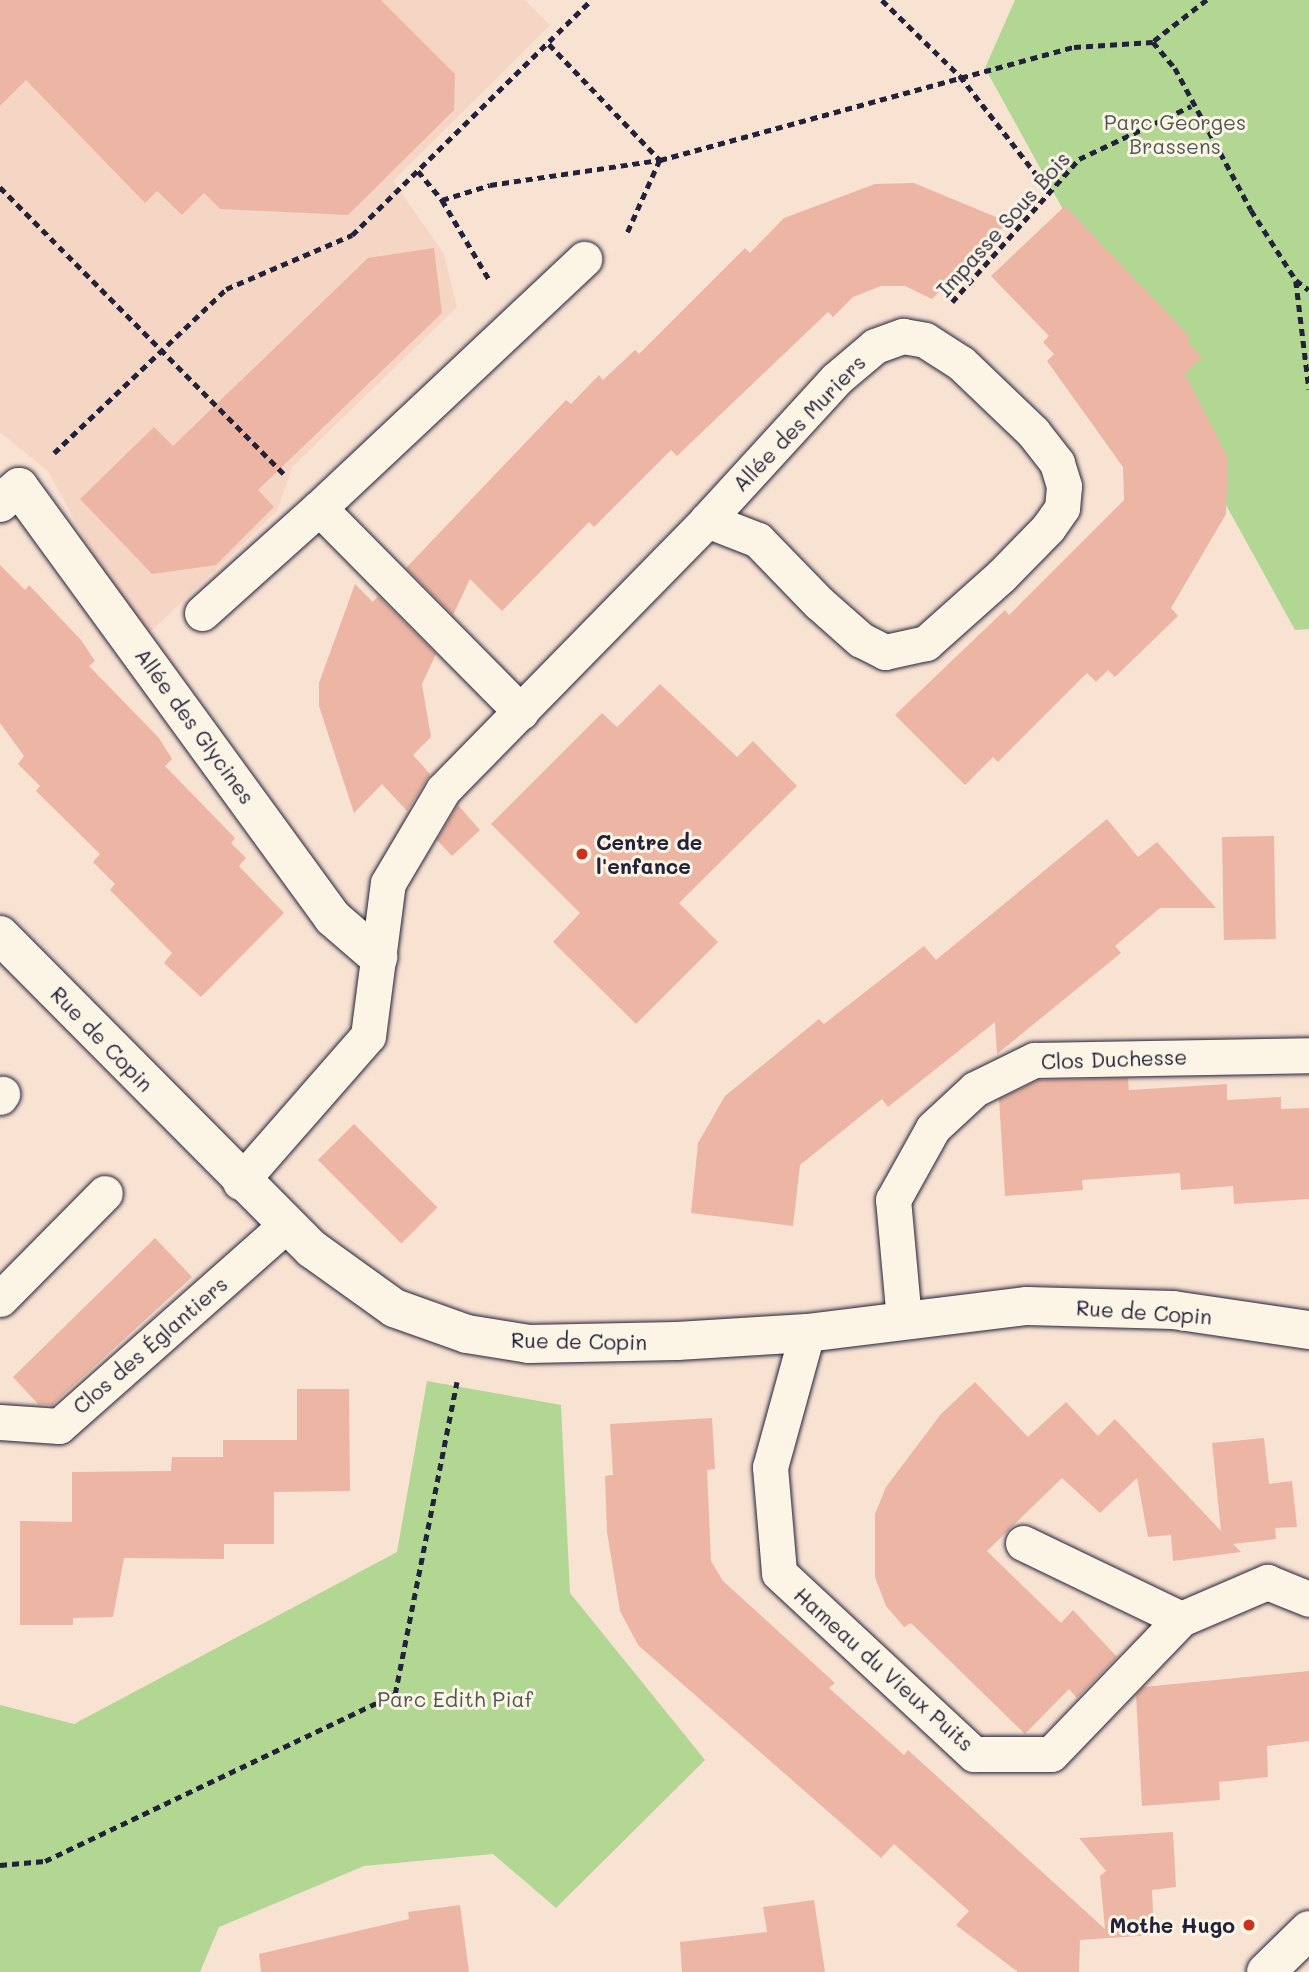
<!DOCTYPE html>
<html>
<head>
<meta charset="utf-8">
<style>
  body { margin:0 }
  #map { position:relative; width:1309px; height:1972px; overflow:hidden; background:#f8e2d2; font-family:Mali,sans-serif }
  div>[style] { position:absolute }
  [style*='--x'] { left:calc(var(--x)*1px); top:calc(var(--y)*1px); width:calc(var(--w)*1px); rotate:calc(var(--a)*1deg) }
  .built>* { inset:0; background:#f5d5c4 }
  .green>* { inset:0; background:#b1d792 }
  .building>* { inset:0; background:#edb6a4; transform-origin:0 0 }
  .path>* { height:4.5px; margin-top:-2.25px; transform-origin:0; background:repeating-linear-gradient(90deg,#22223b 0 7px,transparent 0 12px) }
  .roads { filter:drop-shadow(0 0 2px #22223b) drop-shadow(0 0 2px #22223b) }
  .service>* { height:35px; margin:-17.5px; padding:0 17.5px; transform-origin:17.5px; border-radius:17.5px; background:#fcf5e5 }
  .pedestrian>* { height:38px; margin:-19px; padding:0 19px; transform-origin:19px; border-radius:19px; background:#fcf5e5 }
  .minor>* { height:38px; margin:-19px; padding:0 19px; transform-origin:19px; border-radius:19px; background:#fcf5e5 }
  .dots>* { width:19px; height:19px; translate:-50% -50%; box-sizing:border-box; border:4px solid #fcf5e5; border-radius:50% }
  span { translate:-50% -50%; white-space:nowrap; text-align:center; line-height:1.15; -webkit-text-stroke:6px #fcf5e5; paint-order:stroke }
  .park-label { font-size:21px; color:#4d5855 }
  .street-label { font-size:21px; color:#22223b }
  .poi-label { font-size:21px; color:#22223b; font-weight:700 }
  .left { translate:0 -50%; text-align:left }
  .right { translate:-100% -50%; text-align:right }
</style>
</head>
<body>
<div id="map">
  <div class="built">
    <i style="clip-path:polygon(0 0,525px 0,550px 25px,393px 181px,444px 254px,457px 307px,293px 466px,277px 511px,149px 633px,104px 574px,48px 471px,0 432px)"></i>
  </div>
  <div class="green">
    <i style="clip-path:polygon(1015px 0,1309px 0,1309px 629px,1295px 630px,985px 68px)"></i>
    <i style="clip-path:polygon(427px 1381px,561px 1405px,570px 1593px,705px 1760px,556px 1908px,493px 1854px,364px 1866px,219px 1927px,200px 1972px,0 1972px,0 1705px,74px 1724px,397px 1552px)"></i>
  </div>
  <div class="building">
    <i style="clip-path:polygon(0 0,381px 0,455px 74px,454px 110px,348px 215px,220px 209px,204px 193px,182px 215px,157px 191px,145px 203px,26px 80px,0 106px)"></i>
    <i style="clip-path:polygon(914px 183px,1008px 222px,932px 299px,905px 286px,881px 286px,853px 297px,833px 317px,828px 312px,677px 456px,671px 450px,594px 527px,589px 522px,502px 611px,470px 579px,453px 615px,406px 568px,566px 400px,571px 404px,599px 375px,603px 380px,635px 350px,639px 354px,745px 248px,750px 253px,784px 218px,875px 184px)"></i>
    <i style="clip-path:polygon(1065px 206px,1190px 337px,1187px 341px,1202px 357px,1185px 374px,1228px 458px,1226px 514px,1171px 608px,1178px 616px,1115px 677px,1108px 670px,1096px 682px,1087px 673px,998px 762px,993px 757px,965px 785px,895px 715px,1005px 610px,1009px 615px,1124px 500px,1123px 467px,1047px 361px,1054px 354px,1043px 342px,1049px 336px,991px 276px)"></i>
    <i style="clip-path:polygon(434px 248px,442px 313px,258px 490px,274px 507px,216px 565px,152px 574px,80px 499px,154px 427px,173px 446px,368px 258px)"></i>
    <i style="clip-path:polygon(0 565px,25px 590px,29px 585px,81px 640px,95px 661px,89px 666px,159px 738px,172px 759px,165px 766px,235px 838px,231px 843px,246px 858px,239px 866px,284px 913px,201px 997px,164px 963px,172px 953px,110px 890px,115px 884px,93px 862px,100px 854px,36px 791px,40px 786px,18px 764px,24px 756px,0 723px)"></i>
    <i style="clip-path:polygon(355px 584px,373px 602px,378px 596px,436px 654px,422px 684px,431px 737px,413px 755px,430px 774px,407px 811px,382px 784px,354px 813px,319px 706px,319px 683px)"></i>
    <i style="clip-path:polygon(660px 684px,737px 757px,753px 741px,797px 786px,679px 903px,718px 942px,636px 1024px,553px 942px,580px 913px,491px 824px,602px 713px,617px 727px)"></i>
    <i style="clip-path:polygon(458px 805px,480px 830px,452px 856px,437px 840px)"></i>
    <i style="clip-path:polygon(1107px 819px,1138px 857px,1157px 842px,1216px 908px,1160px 908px,1115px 946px,1121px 953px,997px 1054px,995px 1022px,888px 1107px,882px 1099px,800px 1165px,793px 1226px,691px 1213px,698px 1143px,725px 1096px,819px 1019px,824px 1024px,924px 946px,936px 960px)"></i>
    <i style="left:1274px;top:836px;width:103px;height:52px;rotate:89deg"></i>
    <i style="clip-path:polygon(1128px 1078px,1129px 1090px,1227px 1084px,1227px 1100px,1281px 1097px,1281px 1109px,1309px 1108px,1309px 1199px,1234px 1204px,1233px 1186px,1181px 1190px,1180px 1173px,1082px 1180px,1083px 1190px,1005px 1196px,999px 1099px,1039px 1080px)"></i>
    <i style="left:354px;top:1124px;width:118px;height:51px;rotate:45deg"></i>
    <i style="clip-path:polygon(155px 1238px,192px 1277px,52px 1405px,38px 1404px,13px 1377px)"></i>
    <i style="clip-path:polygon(975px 1382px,1028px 1437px,1066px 1402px,1098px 1436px,1115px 1419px,1221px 1531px,1212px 1443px,1264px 1438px,1269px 1484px,1292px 1481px,1297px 1527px,1275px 1528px,1276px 1539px,1233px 1544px,1241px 1552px,1173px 1561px,1171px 1535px,1148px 1537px,1137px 1478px,1100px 1513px,1062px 1478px,987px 1551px,1061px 1623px,1073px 1610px,1117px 1657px,1077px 1698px,1069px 1689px,1025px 1734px,911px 1623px,904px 1627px,886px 1606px,875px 1577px,875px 1514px,886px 1487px,941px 1414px)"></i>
    <i style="clip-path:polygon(297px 1389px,349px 1389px,350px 1491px,274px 1492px,274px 1544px,224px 1544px,224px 1559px,124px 1558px,113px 1617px,73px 1618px,73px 1625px,20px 1625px,20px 1521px,72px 1522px,72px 1472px,171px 1471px,172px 1457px,223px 1457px,223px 1440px,297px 1440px)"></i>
    <i style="clip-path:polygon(712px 1418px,715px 1469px,707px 1470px,711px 1561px,723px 1581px,835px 1683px,829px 1688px,904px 1755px,908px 1750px,1105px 1929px,1100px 1876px,1106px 1871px,1079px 1838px,1173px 1832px,1176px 1887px,1152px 1890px,1154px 1935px,1080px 1940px,1079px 1972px,1018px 1972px,956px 1925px,969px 1911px,894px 1844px,881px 1858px,638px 1645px,620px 1611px,607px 1532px,605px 1476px,613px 1475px,610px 1424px)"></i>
    <i style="clip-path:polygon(1309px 1671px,1309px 1741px,1267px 1746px,1268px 1777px,1219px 1782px,1220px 1800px,1142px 1806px,1136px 1695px,1143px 1687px)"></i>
    <i style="clip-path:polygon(814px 1900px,825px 1972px,682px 1972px,680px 1942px,767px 1932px,763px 1907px)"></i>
    <i style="clip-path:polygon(460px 1905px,469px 1972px,261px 1972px,259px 1954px,409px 1919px,408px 1912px)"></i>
  </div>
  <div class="path">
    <i style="--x:882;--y:0;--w:109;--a:44.3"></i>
    <i style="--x:960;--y:76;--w:147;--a:52.2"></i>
    <i style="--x:1207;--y:0;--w:68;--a:142.1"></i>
    <i style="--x:1153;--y:42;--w:34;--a:50"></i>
    <i style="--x:1175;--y:68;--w:161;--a:61.8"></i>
    <i style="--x:1251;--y:210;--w:83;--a:57.3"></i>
    <i style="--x:1296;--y:280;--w:16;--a:38"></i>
    <i style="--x:549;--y:44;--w:161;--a:46.3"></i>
    <i style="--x:660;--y:160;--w:429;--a:-15.3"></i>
    <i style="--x:1074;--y:47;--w:79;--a:-3.6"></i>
    <i style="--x:418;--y:171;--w:38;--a:50"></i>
    <i style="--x:442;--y:200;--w:94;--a:59.3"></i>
    <i style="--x:0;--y:187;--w:405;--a:45.3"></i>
    <i style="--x:442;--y:200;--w:50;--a:-17.4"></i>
    <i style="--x:490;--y:185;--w:172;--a:-8.4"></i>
    <i style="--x:660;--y:160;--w:83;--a:114.1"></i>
    <i style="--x:1296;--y:281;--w:109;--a:83.1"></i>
    <i style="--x:952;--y:302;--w:191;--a:-48.4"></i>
    <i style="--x:1079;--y:159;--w:124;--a:-25.3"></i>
    <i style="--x:54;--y:453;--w:238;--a:-43.6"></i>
    <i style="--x:226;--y:289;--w:137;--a:-23.2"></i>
    <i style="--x:352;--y:235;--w:335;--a:-44.5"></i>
    <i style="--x:0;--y:1865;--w:45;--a:-5.1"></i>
    <i style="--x:45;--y:1861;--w:388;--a:-25.5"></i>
    <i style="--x:395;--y:1694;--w:318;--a:-78.8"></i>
  </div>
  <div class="roads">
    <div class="service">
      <i style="--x:903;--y:336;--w:22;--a:10"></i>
      <i style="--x:925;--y:340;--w:43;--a:32.6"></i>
      <i style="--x:961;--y:363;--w:100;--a:43.8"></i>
      <i style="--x:1033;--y:432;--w:39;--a:52"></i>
      <i style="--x:1057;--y:463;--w:24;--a:73"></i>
      <i style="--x:1064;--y:486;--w:22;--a:95"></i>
      <i style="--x:1062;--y:508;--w:24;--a:125"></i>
      <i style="--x:1048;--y:528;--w:67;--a:134.4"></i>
      <i style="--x:1001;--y:576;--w:101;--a:138.2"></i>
      <i style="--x:926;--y:643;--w:42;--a:167.6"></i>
      <i style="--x:885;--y:652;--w:27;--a:-153"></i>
      <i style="--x:861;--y:640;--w:56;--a:-138.6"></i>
      <i style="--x:819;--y:603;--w:88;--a:-134.1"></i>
      <i style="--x:758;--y:540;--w:55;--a:-158.6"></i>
      <i style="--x:707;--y:520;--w:191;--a:-47.5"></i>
      <i style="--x:836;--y:379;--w:51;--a:-40.2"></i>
      <i style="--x:875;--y:346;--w:30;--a:-20"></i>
      <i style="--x:202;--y:613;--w:157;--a:-41.9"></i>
      <i style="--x:521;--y:712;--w:287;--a:-134.7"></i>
      <i style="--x:319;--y:508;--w:364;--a:-43.2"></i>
      <i style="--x:0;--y:1097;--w:4;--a:-56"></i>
      <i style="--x:240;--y:1182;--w:194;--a:-48.8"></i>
      <i style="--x:368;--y:1036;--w:154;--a:-82.6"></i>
      <i style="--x:388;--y:883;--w:108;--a:-59.4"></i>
      <i style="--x:443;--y:790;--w:378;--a:-45.6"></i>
      <i style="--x:0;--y:1299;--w:149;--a:-45.3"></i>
      <i style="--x:904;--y:1320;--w:121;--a:-95.2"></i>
      <i style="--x:893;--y:1200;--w:82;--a:-60.9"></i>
      <i style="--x:933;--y:1128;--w:57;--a:-42.9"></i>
      <i style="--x:975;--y:1089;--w:66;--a:-26.2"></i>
      <i style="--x:1034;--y:1060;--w:275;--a:-1"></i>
      <i style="--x:807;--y:1333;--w:139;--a:105.4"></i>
      <i style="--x:770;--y:1467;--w:106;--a:85.1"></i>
      <i style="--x:779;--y:1573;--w:266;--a:42.9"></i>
      <i style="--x:974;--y:1754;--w:77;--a:0"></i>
      <i style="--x:1051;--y:1754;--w:187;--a:-46.1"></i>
      <i style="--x:1181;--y:1619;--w:94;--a:-23.3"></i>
      <i style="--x:1267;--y:1582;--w:45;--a:22"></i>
      <i style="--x:0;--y:1422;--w:59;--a:3.9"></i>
      <i style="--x:59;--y:1426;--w:303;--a:-41.5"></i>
      <i style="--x:1023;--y:1543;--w:175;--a:25.7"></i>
    </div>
    <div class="pedestrian">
      <i style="--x:0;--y:503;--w:25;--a:-40"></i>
      <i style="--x:19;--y:487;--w:533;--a:53.93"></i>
      <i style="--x:333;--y:918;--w:60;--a:40.9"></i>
    </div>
    <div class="minor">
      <i style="--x:0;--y:935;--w:443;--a:45.2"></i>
      <i style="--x:312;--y:1249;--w:101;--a:35.7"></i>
      <i style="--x:394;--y:1308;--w:77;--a:19.6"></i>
      <i style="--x:467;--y:1334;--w:63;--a:9.2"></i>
      <i style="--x:529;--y:1344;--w:148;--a:-1.2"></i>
      <i style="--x:677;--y:1341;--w:130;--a:-3.5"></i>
      <i style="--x:807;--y:1333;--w:222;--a:-7"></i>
      <i style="--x:1027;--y:1306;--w:146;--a:1.6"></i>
      <i style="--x:1173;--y:1310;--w:137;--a:8.4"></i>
      <i style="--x:1266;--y:1972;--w:60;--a:-44.3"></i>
    </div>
  </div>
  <div class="dots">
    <i style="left:582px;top:854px;background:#c8321e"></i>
    <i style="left:1249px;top:1925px;background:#c8321e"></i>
  </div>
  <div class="park-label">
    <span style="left:1175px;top:134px">Parc Georges<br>Brassens</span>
    <span style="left:455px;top:1699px">Parc Edith Piaf</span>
  </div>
  <div class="street-label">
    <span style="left:1003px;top:224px;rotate:-48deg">Impasse Sous Bois</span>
    <span style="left:799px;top:423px;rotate:-46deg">Allée des Muriers</span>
    <span style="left:195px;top:726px;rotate:54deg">Allée des Glycines</span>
    <span style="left:102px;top:1039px;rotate:46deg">Rue de Copin</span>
    <span style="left:1114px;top:1059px;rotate:-2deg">Clos Duchesse</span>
    <span style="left:1144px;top:1312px;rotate:4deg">Rue de Copin</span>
    <span style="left:579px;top:1341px;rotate:1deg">Rue de Copin</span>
    <span style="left:150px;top:1345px;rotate:-41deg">Clos des Églantiers</span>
    <span style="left:884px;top:1669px;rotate:42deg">Hameau du Vieux Puits</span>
  </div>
  <div class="poi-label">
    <span class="left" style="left:596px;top:854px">Centre de<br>l'enfance</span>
    <span class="right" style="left:1235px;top:1925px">Mothe Hugo</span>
  </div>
</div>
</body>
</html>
